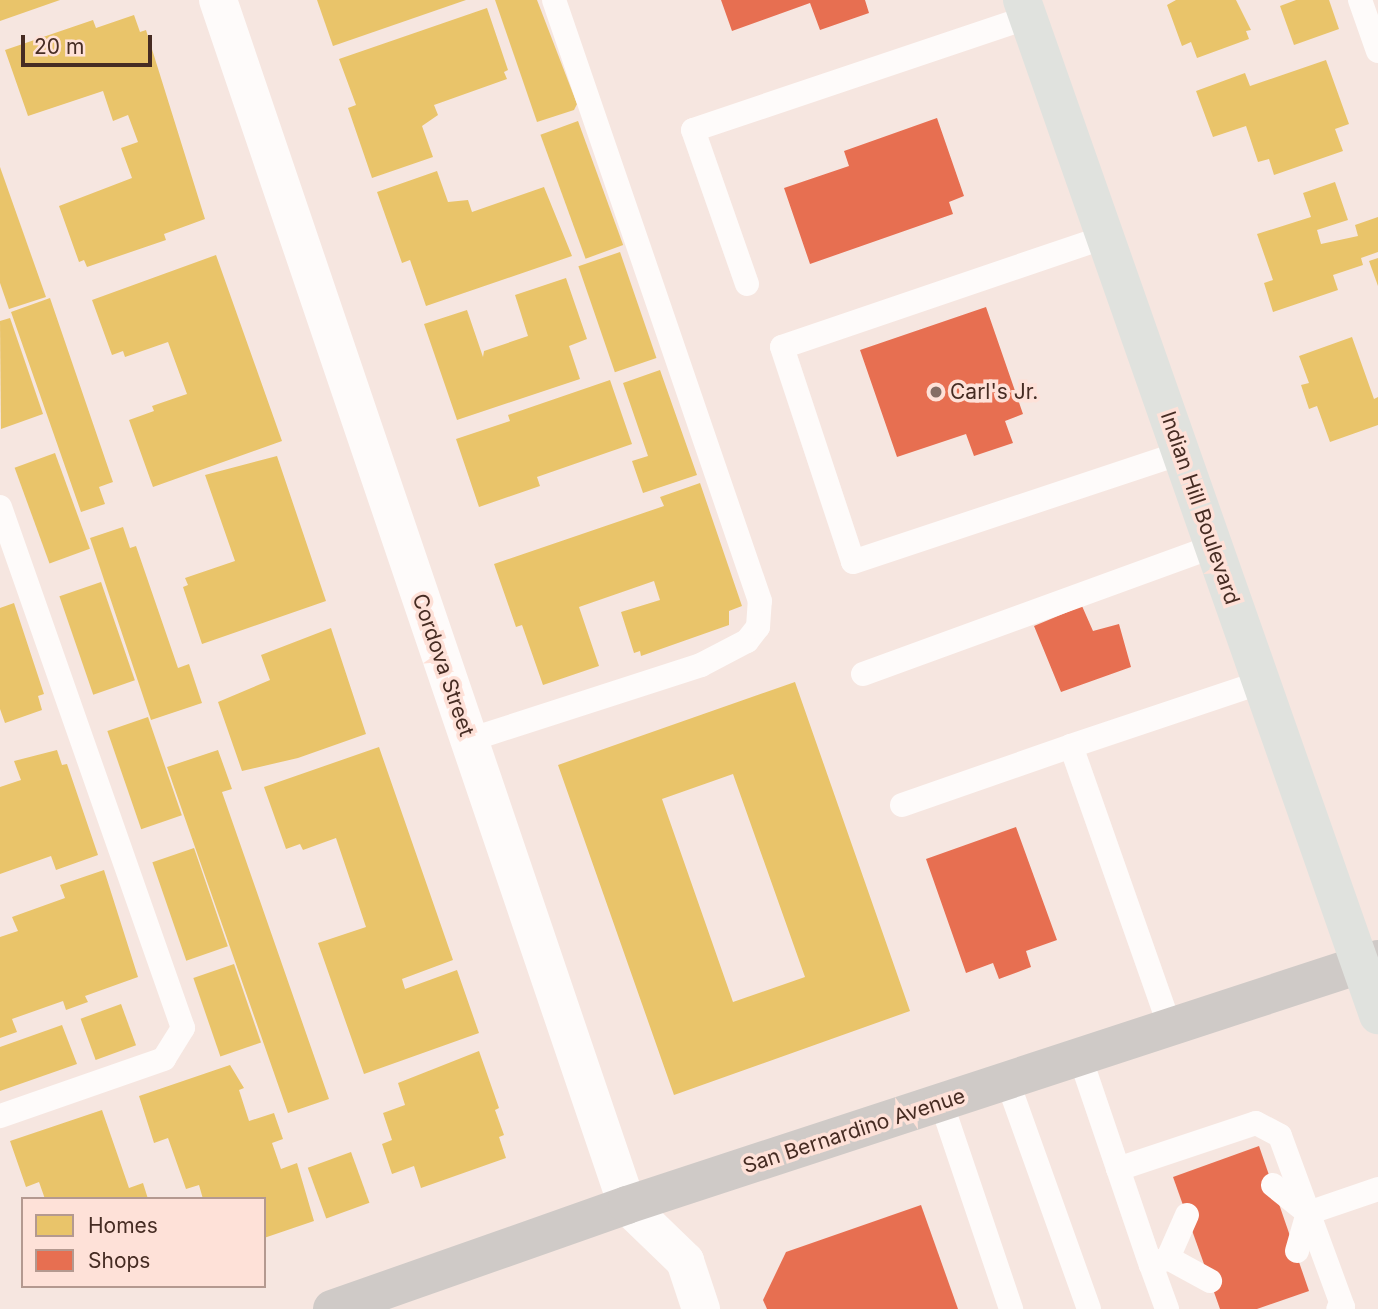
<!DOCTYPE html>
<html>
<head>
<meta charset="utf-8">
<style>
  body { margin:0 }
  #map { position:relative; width:1378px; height:1309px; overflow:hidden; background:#f6e6e0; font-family:Inter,sans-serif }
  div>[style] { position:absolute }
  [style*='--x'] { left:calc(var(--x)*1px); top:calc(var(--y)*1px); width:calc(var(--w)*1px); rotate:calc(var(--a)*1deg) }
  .homes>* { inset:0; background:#e9c46a; transform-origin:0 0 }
  .shops>* { inset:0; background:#e76f51 }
  .lane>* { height:24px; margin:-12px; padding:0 12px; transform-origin:12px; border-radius:12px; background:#fefbfa }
  .street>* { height:38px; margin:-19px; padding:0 19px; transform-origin:19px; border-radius:19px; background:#fefbfa }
  .secondary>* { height:38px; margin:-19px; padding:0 19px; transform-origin:19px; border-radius:19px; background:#cfcac7 }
  .primary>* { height:38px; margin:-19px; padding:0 19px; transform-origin:19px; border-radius:19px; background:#e0e2de }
  .dots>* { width:19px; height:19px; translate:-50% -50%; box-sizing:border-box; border:4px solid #fee1d8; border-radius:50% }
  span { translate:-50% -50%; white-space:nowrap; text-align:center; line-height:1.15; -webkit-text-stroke:7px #fee1d8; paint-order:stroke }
  .poi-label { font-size:21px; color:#462c23 }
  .left { translate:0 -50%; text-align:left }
  .street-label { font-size:21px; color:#462c23 }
  .legend { position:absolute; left:21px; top:1197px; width:245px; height:91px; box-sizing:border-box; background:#fee1d8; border:2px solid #b49990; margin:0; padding:9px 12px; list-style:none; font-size:21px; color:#462c23 }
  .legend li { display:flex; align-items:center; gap:14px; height:35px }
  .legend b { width:35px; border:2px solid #b49990 }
  .scale { position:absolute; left:21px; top:35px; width:131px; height:32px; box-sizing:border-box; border:4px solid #462c23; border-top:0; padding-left:9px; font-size:21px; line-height:24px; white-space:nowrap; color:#462c23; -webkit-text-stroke:5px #fee1d8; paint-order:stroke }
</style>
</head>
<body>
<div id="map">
  <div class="homes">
    <i style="clip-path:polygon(0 0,60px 0,0 21px)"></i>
    <i style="clip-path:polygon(317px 0,466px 0,333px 46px)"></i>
    <i style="clip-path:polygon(495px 0,537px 0,577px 104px,574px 110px,537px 122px)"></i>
    <i style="clip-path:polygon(1176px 0,1236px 0,1251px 30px,1246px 31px,1249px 39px,1197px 58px,1191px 42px,1182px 46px,1167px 5px)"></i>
    <i style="clip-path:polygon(1296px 0,1329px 0,1339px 29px,1294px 45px,1280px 6px)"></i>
    <i style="clip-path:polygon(487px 8px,508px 70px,504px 72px,507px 79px,434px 105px,438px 115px,422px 126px,433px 157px,372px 178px,348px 108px,356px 105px,339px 59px)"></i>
    <i style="clip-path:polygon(134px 15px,140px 32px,146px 30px,205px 219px,164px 234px,166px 240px,87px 267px,84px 260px,79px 262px,59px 206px,132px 178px,121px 148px,138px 142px,128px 115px,113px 121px,103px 91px,28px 116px,5px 50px,93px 20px,96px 28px)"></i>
    <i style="clip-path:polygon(1326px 60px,1349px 124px,1335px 129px,1343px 151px,1274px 175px,1269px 159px,1258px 162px,1246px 126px,1213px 137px,1196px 91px,1245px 73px,1250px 86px)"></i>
    <i style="left:578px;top:121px;width:132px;height:40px;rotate:70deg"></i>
    <i style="clip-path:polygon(0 167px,46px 297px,9px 309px,0 283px)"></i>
    <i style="clip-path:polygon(437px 171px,448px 202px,468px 200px,472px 212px,544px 187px,572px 256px,426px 306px,410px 260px,402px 263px,377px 192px)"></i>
    <i style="clip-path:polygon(1335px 182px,1348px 220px,1317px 230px,1321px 244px,1358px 236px,1355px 225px,1378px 217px,1378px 252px,1361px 258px,1363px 265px,1333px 275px,1338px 290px,1273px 312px,1264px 283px,1273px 280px,1257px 234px,1311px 217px,1303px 193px)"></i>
    <i style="left:620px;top:252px;width:112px;height:44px;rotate:71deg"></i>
    <i style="clip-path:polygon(216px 255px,282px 441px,153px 487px,129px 420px,154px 411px,152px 406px,187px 394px,168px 342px,125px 357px,123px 351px,112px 355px,92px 300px)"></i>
    <i style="clip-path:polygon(1378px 258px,1378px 286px,1369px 261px)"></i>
    <i style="clip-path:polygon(566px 278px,587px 339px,569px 346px,580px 379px,457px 420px,424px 324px,467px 310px,483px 357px,484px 351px,528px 336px,515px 295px)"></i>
    <i style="clip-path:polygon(50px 298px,113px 482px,99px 487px,105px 504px,81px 512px,11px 312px)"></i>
    <i style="clip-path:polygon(10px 318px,43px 414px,1px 429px,0 321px)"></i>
    <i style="clip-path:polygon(1352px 337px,1374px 399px,1378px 397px,1378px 425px,1330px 442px,1317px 406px,1309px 409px,1301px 385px,1309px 383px,1299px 356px)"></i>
    <i style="clip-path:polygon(660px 370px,697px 475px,643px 493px,632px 461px,648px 456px,623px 383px)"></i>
    <i style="clip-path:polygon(610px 380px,632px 444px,537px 477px,540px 486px,479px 507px,456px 439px,510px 421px,508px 415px)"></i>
    <i style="left:55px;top:453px;width:102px;height:43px;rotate:70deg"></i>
    <i style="clip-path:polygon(277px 456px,326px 601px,202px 644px,183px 587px,188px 585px,185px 578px,235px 561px,205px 475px)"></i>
    <i style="clip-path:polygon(700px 483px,742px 606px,729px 611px,729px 625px,641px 656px,640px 651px,634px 653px,621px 612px,660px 600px,654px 581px,579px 607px,599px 666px,543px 685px,522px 625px,516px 627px,494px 564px,664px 506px,660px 497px)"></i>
    <i style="clip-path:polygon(123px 527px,130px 548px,136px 546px,178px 668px,189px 664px,202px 703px,151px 720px,90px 538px)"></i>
    <i style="left:101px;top:582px;width:104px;height:44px;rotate:71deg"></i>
    <i style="clip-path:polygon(14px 603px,44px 694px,38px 696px,42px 710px,5px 723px,0 709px,0 608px)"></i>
    <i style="clip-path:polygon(331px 628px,366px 734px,298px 758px,242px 771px,218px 702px,270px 680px,261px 655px)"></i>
    <i style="clip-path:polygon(evenodd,795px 682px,910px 1011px,674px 1095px,558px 765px,795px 682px,733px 774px,805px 977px,733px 1002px,662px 799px,733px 774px)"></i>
    <i style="left:148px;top:717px;width:104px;height:43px;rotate:71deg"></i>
    <i style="clip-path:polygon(379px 747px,453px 960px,402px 979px,405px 989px,457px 970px,479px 1033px,364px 1074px,318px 943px,366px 927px,336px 838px,303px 850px,300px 844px,286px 849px,264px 787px)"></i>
    <i style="clip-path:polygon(57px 750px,62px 765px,67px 764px,98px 855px,56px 870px,51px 856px,0 874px,0 787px,21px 780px,14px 761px)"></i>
    <i style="clip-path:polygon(218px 750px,232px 789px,222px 792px,329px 1099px,288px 1113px,167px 767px)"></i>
    <i style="left:194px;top:848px;width:104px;height:44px;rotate:71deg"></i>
    <i style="clip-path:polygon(104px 870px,138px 977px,85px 996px,88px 1002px,66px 1010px,63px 1001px,12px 1019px,17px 1032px,0 1038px,0 937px,18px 931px,12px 917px,65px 898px,60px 885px)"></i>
    <i style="left:234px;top:964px;width:83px;height:43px;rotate:71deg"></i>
    <i style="left:121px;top:1004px;width:44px;height:43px;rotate:70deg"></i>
    <i style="clip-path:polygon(62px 1025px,77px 1064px,0 1091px,0 1047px)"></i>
    <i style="clip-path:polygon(479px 1051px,499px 1108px,495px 1110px,504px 1135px,499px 1137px,506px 1158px,421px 1188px,414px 1166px,392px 1174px,382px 1144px,392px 1140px,383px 1113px,405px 1105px,398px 1083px)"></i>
    <i style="clip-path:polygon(230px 1065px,244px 1088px,239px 1090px,249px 1121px,274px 1113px,283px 1139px,272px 1143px,281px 1169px,297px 1163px,314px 1221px,264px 1238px,264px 1199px,203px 1199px,199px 1185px,186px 1189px,168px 1138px,154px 1143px,139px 1096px)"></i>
    <i style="clip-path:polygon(102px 1110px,129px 1188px,143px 1183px,148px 1199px,45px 1199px,39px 1182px,26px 1187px,10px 1141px)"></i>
    <i style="left:351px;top:1152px;width:54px;height:46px;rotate:70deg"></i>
  </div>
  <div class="shops">
    <i style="clip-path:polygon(721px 0,865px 0,869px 13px,820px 30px,810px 3px,732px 31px)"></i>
    <i style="clip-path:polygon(937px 118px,964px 196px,949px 202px,953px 214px,810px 264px,784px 188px,849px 166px,844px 151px)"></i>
    <i style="clip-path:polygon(986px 307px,1023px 414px,1005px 421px,1013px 443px,974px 456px,966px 434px,897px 457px,860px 350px)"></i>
    <i style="clip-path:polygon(1082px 606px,1093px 631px,1119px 624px,1131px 667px,1061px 692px,1034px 626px)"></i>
    <i style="clip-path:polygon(1016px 827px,1057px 940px,1026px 951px,1031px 967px,999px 979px,993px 963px,966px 973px,926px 859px)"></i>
    <i style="clip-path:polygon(1259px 1146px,1309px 1291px,1257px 1309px,1220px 1309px,1173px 1177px)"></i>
    <i style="clip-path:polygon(921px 1205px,958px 1309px,767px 1309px,763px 1300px,786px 1252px)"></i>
  </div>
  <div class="lane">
    <i style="--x:1360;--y:0;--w:54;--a:70.6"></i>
    <i style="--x:1105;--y:237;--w:341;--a:161.2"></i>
    <i style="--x:782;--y:347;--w:226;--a:71.7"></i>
    <i style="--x:853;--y:562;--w:346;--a:-18.4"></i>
    <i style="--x:747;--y:284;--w:163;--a:-109.3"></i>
    <i style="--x:693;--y:130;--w:354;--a:-18.6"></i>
    <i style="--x:0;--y:507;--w:552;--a:70.65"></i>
    <i style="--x:183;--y:1028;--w:36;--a:122"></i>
    <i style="--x:164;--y:1059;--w:174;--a:160.8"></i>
    <i style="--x:863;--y:674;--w:374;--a:-20"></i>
    <i style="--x:469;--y:740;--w:244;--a:-17.9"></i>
    <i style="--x:701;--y:665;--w:52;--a:-27.6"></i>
    <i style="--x:747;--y:641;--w:18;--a:-52"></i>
    <i style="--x:758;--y:627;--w:26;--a:-86"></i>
    <i style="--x:760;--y:601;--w:635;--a:-108.92"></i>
    <i style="--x:902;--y:805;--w:179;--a:-19.2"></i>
    <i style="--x:1170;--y:1027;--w:298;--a:-109.4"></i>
    <i style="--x:1071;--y:746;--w:201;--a:-18.5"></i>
    <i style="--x:1080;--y:1057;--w:220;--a:71.2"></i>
    <i style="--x:1151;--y:1265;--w:18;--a:-22"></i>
    <i style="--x:1168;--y:1258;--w:47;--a:-66.2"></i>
    <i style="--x:1007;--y:1080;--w:243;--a:70.3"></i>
    <i style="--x:941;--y:1102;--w:219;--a:71.3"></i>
    <i style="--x:1118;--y:1169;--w:145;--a:-18.4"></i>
    <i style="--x:1256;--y:1123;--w:27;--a:28"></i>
    <i style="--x:1280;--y:1136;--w:182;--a:69.8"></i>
    <i style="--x:1343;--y:1307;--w:5;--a:158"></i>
    <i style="--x:1273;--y:1185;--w:45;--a:38.7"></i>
    <i style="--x:1308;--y:1213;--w:74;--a:-18.9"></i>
    <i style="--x:1297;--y:1251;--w:40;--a:-74"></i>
    <i style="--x:1168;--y:1258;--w:48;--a:28.7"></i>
    <i style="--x:1151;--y:1265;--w:47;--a:70"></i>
  </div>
  <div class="street">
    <i style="--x:218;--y:0;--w:1273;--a:71.25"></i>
    <i style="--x:627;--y:1205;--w:81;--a:44"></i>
    <i style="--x:685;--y:1261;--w:51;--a:71.6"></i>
  </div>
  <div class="secondary">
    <i style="--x:332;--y:1309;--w:313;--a:-19.4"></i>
    <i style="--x:627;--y:1205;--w:790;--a:-18.14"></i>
  </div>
  <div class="primary">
    <i style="--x:1022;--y:0;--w:1076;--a:70.67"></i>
  </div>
  <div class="dots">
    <i style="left:936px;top:392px;background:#846d65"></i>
  </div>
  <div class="poi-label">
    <span class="left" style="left:950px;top:392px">Carl's Jr.</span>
  </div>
  <div class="street-label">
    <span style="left:1200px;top:508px;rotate:71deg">Indian Hill Boulevard</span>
    <span style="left:443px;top:665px;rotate:71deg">Cordova Street</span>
    <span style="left:854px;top:1131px;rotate:-18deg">San Bernardino Avenue</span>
  </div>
  <ul class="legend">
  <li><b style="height:19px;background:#e9c46a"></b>Homes</li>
  <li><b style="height:19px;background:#e76f51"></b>Shops</li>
  </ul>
  <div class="scale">20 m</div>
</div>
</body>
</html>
